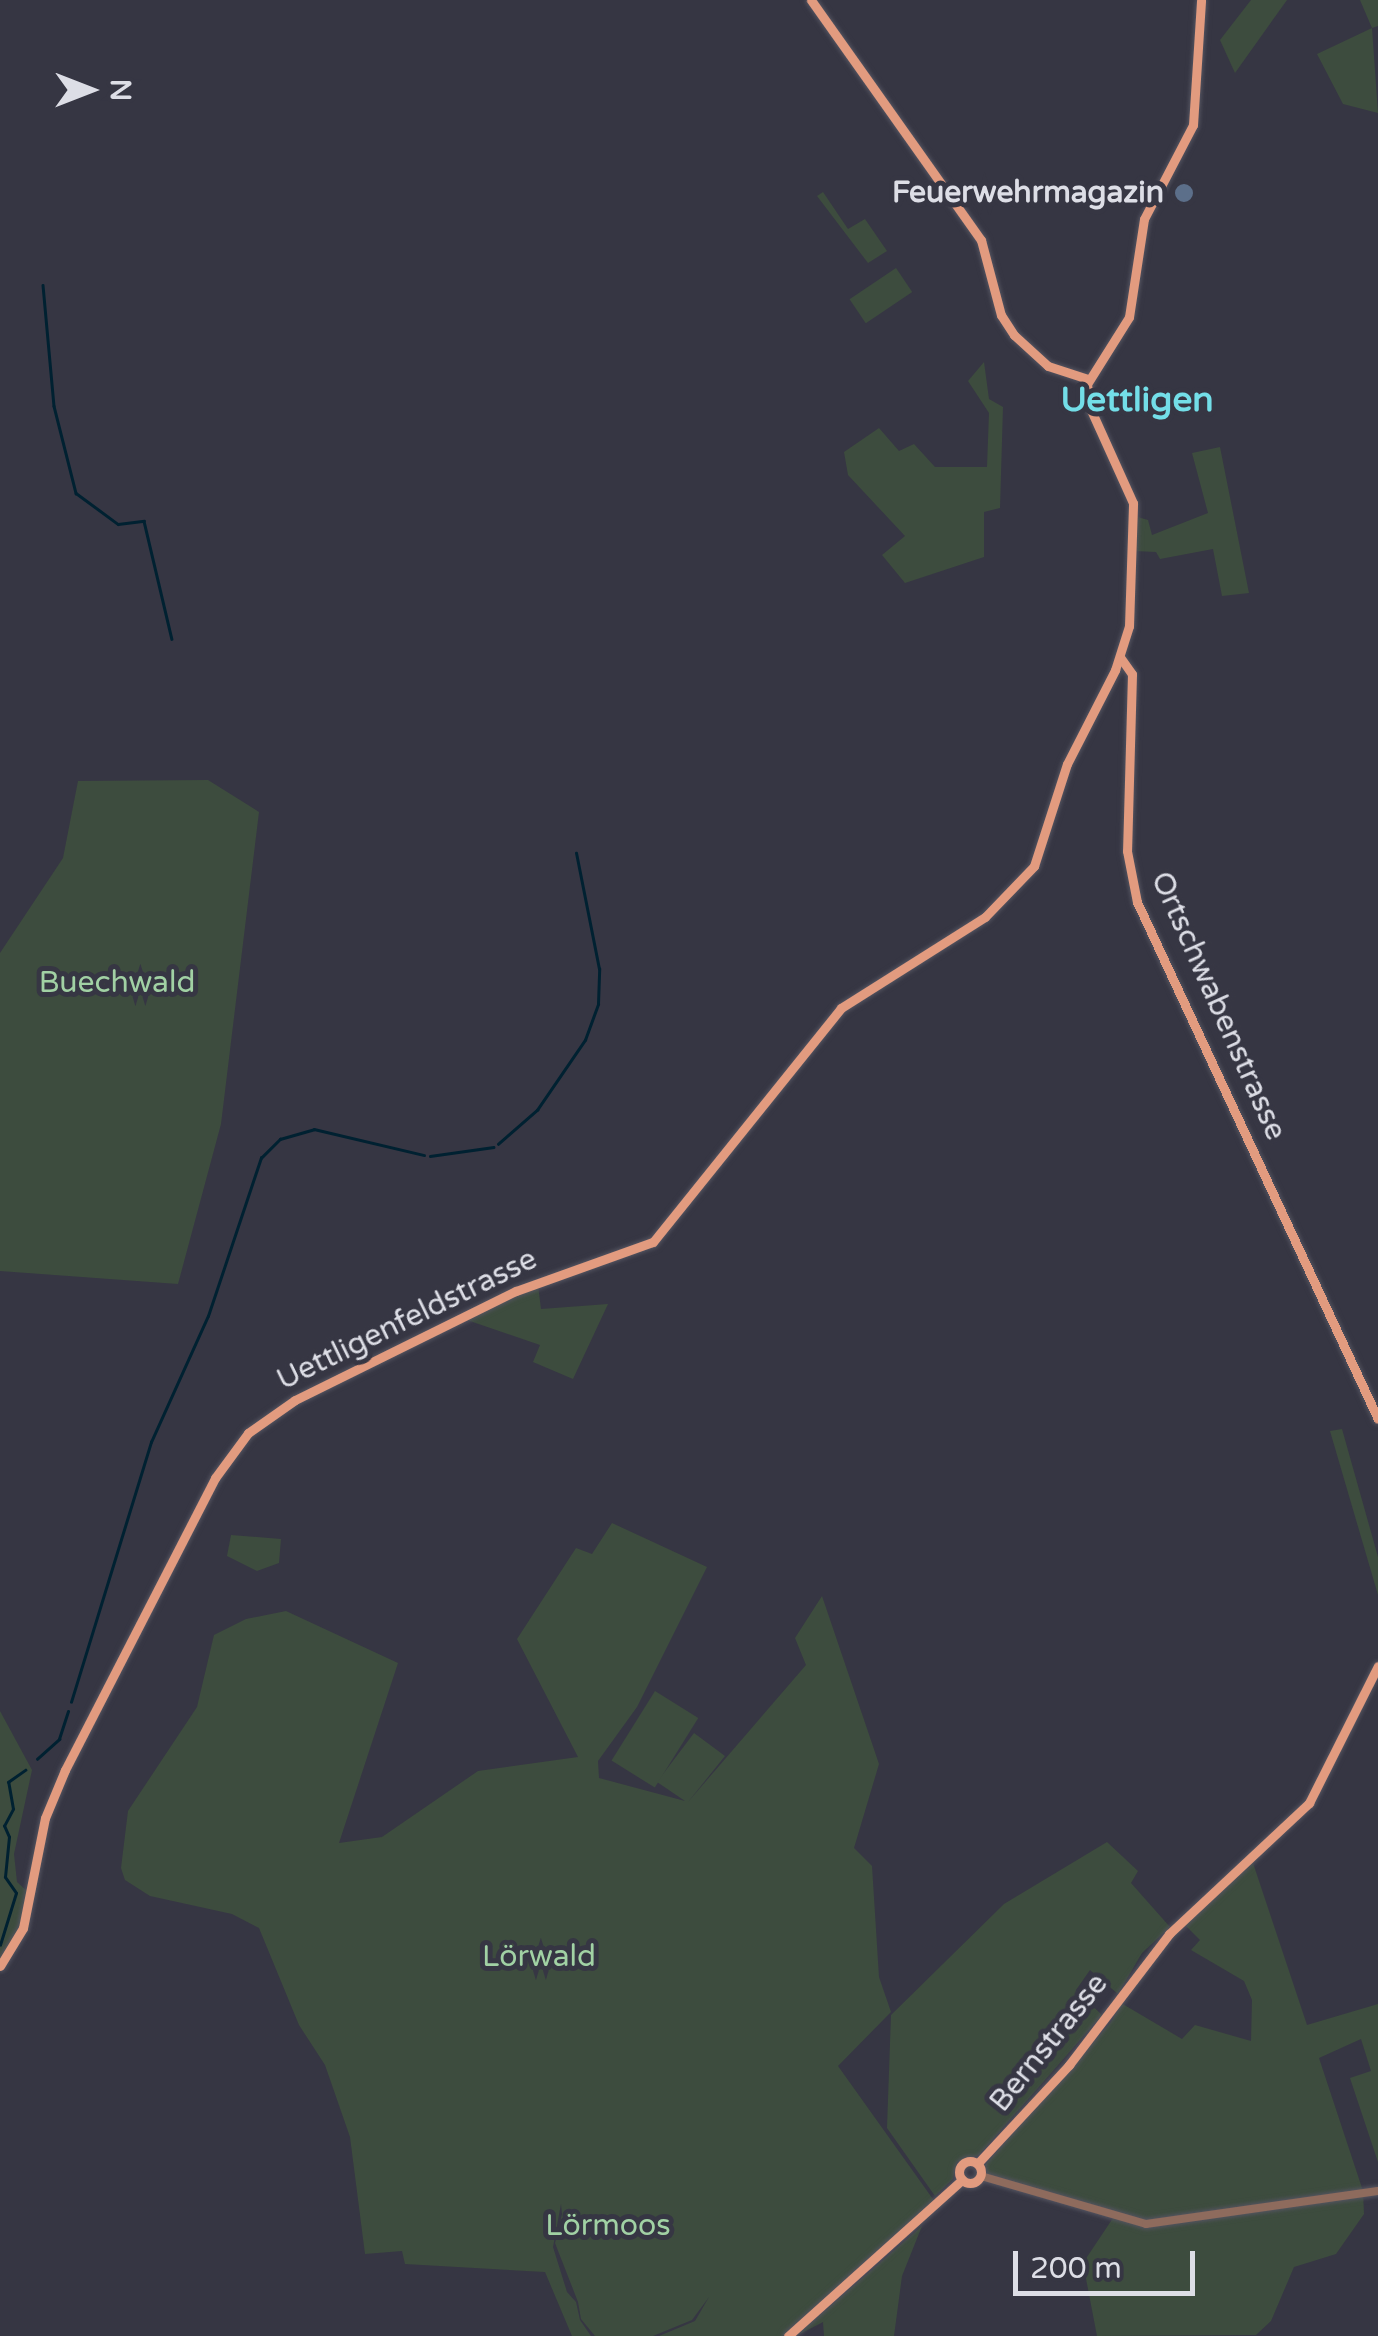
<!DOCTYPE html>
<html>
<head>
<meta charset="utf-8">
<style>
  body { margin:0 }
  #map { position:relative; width:1378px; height:2336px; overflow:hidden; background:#363643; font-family:"Varela Round",sans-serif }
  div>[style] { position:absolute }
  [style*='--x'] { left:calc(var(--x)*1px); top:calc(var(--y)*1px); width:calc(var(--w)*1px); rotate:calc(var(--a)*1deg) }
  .green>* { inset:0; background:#3d4c3e; transform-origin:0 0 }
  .stream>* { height:2.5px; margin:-1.25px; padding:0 1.25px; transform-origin:1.25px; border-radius:1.25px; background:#002131 }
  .roads { filter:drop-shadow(0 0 2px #545460) drop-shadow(0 0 2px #545460) }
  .minor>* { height:8px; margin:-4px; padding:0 4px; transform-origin:4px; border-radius:4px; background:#8e6b5d }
  .major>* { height:9px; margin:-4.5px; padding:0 4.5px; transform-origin:4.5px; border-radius:4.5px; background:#e29b7f }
  .major>.ring { margin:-4.5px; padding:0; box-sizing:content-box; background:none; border:9px solid #e29b7f; border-radius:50% }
  .dots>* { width:28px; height:28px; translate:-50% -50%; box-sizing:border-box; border:5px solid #363643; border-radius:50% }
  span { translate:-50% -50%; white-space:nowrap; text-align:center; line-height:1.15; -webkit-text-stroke:10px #363643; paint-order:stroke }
  .poi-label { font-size:30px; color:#dddee6; font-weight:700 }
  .right { translate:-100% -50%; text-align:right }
  .park-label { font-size:30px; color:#a1d1a4 }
  .street-label { font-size:30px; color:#dddee6 }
  .quarter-label { font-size:35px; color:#73dee8; font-weight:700 }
  .north { position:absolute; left:40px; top:40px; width:100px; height:100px; -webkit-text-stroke:8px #363643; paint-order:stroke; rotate:90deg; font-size:28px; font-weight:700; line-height:40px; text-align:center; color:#dddee6 }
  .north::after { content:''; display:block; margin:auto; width:35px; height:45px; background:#dddee6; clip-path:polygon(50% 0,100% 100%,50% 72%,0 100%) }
  .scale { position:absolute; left:1013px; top:2251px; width:182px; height:45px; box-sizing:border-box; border:5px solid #dddee6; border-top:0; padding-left:12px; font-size:30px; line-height:35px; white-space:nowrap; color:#dddee6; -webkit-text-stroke:8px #363643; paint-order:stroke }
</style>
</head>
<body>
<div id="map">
  <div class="green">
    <i style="clip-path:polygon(1251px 0,1287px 0,1235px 73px,1220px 40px)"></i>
    <i style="clip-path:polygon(1360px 0,1378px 0,1378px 26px,1372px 28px,1378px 113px,1343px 104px,1317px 54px,1372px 28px)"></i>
    <i style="clip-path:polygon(823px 192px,848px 229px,865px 219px,887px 251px,868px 263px,817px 196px)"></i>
    <i style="left:896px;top:268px;width:29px;height:56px;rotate:56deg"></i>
    <i style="clip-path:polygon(984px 362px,989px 399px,1003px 407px,1000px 508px,984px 512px,984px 557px,905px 583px,882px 555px,905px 536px,848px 475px,844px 452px,879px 428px,899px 451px,914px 444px,935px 467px,987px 467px,989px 413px,968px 381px)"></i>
    <i style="clip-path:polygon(1220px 447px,1249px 593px,1222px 596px,1213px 549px,1160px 559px,1156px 552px,1134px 551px,1134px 516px,1148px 520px,1152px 535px,1208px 513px,1192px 453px)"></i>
    <i style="clip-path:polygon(208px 780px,259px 812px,221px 1124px,178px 1284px,0 1271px,0 953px,63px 858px,78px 781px)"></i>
    <i style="clip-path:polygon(538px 1285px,541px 1309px,608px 1304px,573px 1379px,533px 1362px,540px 1345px,464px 1319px)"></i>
    <i style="clip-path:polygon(1342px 1429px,1378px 1557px,1378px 1595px,1330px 1431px)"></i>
    <i style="clip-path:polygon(612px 1523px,707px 1567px,637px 1707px,598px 1761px,599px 1778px,685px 1801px,657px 1782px,694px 1733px,725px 1756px,688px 1802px,806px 1665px,795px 1638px,822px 1596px,879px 1764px,854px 1848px,872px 1866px,879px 1977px,891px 2012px,838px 2066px,935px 2202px,783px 2336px,659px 2336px,695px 2321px,709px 2297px,692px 2320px,653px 2336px,595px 2336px,581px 2319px,578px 2302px,555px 2243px,562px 2214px,561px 2204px,553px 2247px,567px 2292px,576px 2302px,580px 2320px,591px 2336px,572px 2336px,545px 2272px,405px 2264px,402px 2251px,365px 2254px,350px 2137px,325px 2065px,299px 2025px,259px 1928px,232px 1914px,150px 1896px,125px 1880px,121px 1868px,128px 1811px,197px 1707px,214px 1635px,246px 1619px,286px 1611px,398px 1663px,339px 1843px,382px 1837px,478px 1771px,578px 1757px,517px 1639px,576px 1548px,592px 1554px)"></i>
    <i style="clip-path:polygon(231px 1535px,281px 1539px,279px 1563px,257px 1571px,227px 1556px)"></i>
    <i style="left:655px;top:1691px;width:51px;height:82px;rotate:32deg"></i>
    <i style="clip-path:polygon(0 1711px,32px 1770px,14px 1854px,17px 1882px,27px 1891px,23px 1920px,0 1961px)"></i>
    <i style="clip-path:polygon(1107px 1842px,1138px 1871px,1131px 1883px,1170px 1927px,1142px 1953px,1118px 1994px,1090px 1970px,1076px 1990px,1102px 2015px,979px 2155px,957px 2162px,953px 2179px,935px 2196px,887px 2128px,891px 2015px,1004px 1904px)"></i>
    <i style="clip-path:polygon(1253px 1863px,1307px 2025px,1378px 2004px,1378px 2162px,1350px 2078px,1371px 2071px,1361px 2039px,1319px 2058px,1363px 2191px,1364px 2214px,1336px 2254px,1294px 2267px,1271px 2321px,1256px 2335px,1097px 2336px,1083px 2263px,1115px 2215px,987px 2174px,985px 2165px,1111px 2022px,1121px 2003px,1182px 2039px,1195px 2025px,1251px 2041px,1252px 2000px,1244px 1981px,1191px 1950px,1200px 1940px,1184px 1924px)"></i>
    <i style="clip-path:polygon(922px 2226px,902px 2276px,894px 2336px,824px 2336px,823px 2322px,796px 2336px)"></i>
  </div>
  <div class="stream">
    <i style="--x:43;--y:285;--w:121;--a:84.8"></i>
    <i style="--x:54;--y:406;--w:90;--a:75.8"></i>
    <i style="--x:76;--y:493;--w:52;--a:36.4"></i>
    <i style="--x:118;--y:524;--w:26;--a:-7"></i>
    <i style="--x:144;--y:521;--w:121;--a:76.7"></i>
    <i style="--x:498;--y:1144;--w:52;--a:-41.1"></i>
    <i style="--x:537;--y:1110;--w:85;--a:-55.6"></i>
    <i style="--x:585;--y:1040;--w:38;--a:-70"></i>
    <i style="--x:598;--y:1004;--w:35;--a:-88"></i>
    <i style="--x:599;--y:969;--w:118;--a:-101.2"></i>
    <i style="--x:430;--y:1156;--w:64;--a:-8.1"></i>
    <i style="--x:71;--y:1702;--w:272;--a:-72.9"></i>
    <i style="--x:151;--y:1442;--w:138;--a:-65.7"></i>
    <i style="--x:208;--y:1316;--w:167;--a:-71.5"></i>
    <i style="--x:261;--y:1158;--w:27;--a:-45"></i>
    <i style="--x:280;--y:1139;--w:35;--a:-16"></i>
    <i style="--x:314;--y:1129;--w:113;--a:13.3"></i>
    <i style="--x:37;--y:1759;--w:30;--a:-42"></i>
    <i style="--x:59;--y:1739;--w:29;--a:-72"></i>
    <i style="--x:0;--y:1945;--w:54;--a:-72.9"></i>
    <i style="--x:16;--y:1893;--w:19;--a:-125"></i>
    <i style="--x:5;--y:1877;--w:40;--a:-84.3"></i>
    <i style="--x:9;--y:1837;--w:12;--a:-114"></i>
    <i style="--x:4;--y:1826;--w:19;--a:-62"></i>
    <i style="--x:13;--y:1809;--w:27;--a:-100"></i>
    <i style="--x:8;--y:1782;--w:21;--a:-35"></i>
  </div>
  <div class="roads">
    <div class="minor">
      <i style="--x:981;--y:2176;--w:172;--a:16.2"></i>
      <i style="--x:1146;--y:2224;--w:234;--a:-8.1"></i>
    </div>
    <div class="major">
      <i style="--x:811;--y:0;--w:294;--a:54.7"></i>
      <i style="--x:981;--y:240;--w:78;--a:75.1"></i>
      <i style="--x:1001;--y:315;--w:24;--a:57"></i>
      <i style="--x:1014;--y:335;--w:46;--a:42.4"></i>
      <i style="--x:1048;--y:366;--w:42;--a:18"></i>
      <i style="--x:1120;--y:657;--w:21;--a:55"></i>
      <i style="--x:1132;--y:674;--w:177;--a:91.6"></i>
      <i style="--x:1127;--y:851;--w:52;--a:78.9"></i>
      <i style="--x:1137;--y:902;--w:570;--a:65.01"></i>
      <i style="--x:0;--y:1966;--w:44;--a:-58.8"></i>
      <i style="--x:23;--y:1928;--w:112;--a:-78.7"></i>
      <i style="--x:45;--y:1818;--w:52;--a:-67.4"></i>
      <i style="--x:65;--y:1770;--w:328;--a:-62.8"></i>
      <i style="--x:215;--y:1478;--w:56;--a:-53.7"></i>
      <i style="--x:248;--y:1433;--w:57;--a:-35.1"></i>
      <i style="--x:295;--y:1400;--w:246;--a:-26.3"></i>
      <i style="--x:516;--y:1291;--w:145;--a:-19.7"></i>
      <i style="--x:653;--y:1242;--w:300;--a:-51.2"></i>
      <i style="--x:841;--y:1008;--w:170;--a:-32.3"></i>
      <i style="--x:985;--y:917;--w:71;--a:-46.1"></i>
      <i style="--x:1034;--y:866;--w:107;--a:-72.1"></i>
      <i style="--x:1067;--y:764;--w:106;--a:-62.9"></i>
      <i style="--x:1115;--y:670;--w:46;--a:-72.3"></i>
      <i style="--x:1129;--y:626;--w:123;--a:-88.1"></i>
      <i style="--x:1133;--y:503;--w:102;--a:-114.3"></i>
      <i style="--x:1091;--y:410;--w:26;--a:-99"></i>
      <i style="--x:1087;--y:384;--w:79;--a:-57.9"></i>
      <i style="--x:1129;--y:317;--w:99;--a:-81.3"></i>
      <i style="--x:1144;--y:219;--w:106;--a:-62.5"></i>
      <i style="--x:1193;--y:125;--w:125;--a:-86.3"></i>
      <i class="ring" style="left:959px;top:2161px;width:13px;height:13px"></i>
      <i style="--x:978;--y:2163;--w:134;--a:-47.1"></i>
      <i style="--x:1069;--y:2065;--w:165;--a:-52.6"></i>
      <i style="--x:1169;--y:1934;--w:192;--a:-43.1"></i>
      <i style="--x:1309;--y:1803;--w:153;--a:-63.3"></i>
      <i style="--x:788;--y:2336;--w:234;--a:-41.9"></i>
    </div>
  </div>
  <div class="dots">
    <i style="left:1184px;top:193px;background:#5c6f8a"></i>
  </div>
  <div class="poi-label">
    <span class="right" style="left:1164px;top:193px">Feuerwehrmagazin</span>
  </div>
  <div class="park-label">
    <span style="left:117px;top:983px">Buechwald</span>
    <span style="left:539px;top:1957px">Lörwald</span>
    <span style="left:608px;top:2226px">Lörmoos</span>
  </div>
  <div class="street-label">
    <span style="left:1218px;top:1006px;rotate:66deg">Ortschwabenstrasse</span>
    <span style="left:407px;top:1320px;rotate:-26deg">Uettligenfeldstrasse</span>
    <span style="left:1049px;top:2043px;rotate:-51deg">Bernstrasse</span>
  </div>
  <div class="quarter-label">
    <span style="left:1137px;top:400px">Uettligen</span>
  </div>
  <div class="north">N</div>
  <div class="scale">200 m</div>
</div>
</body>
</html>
